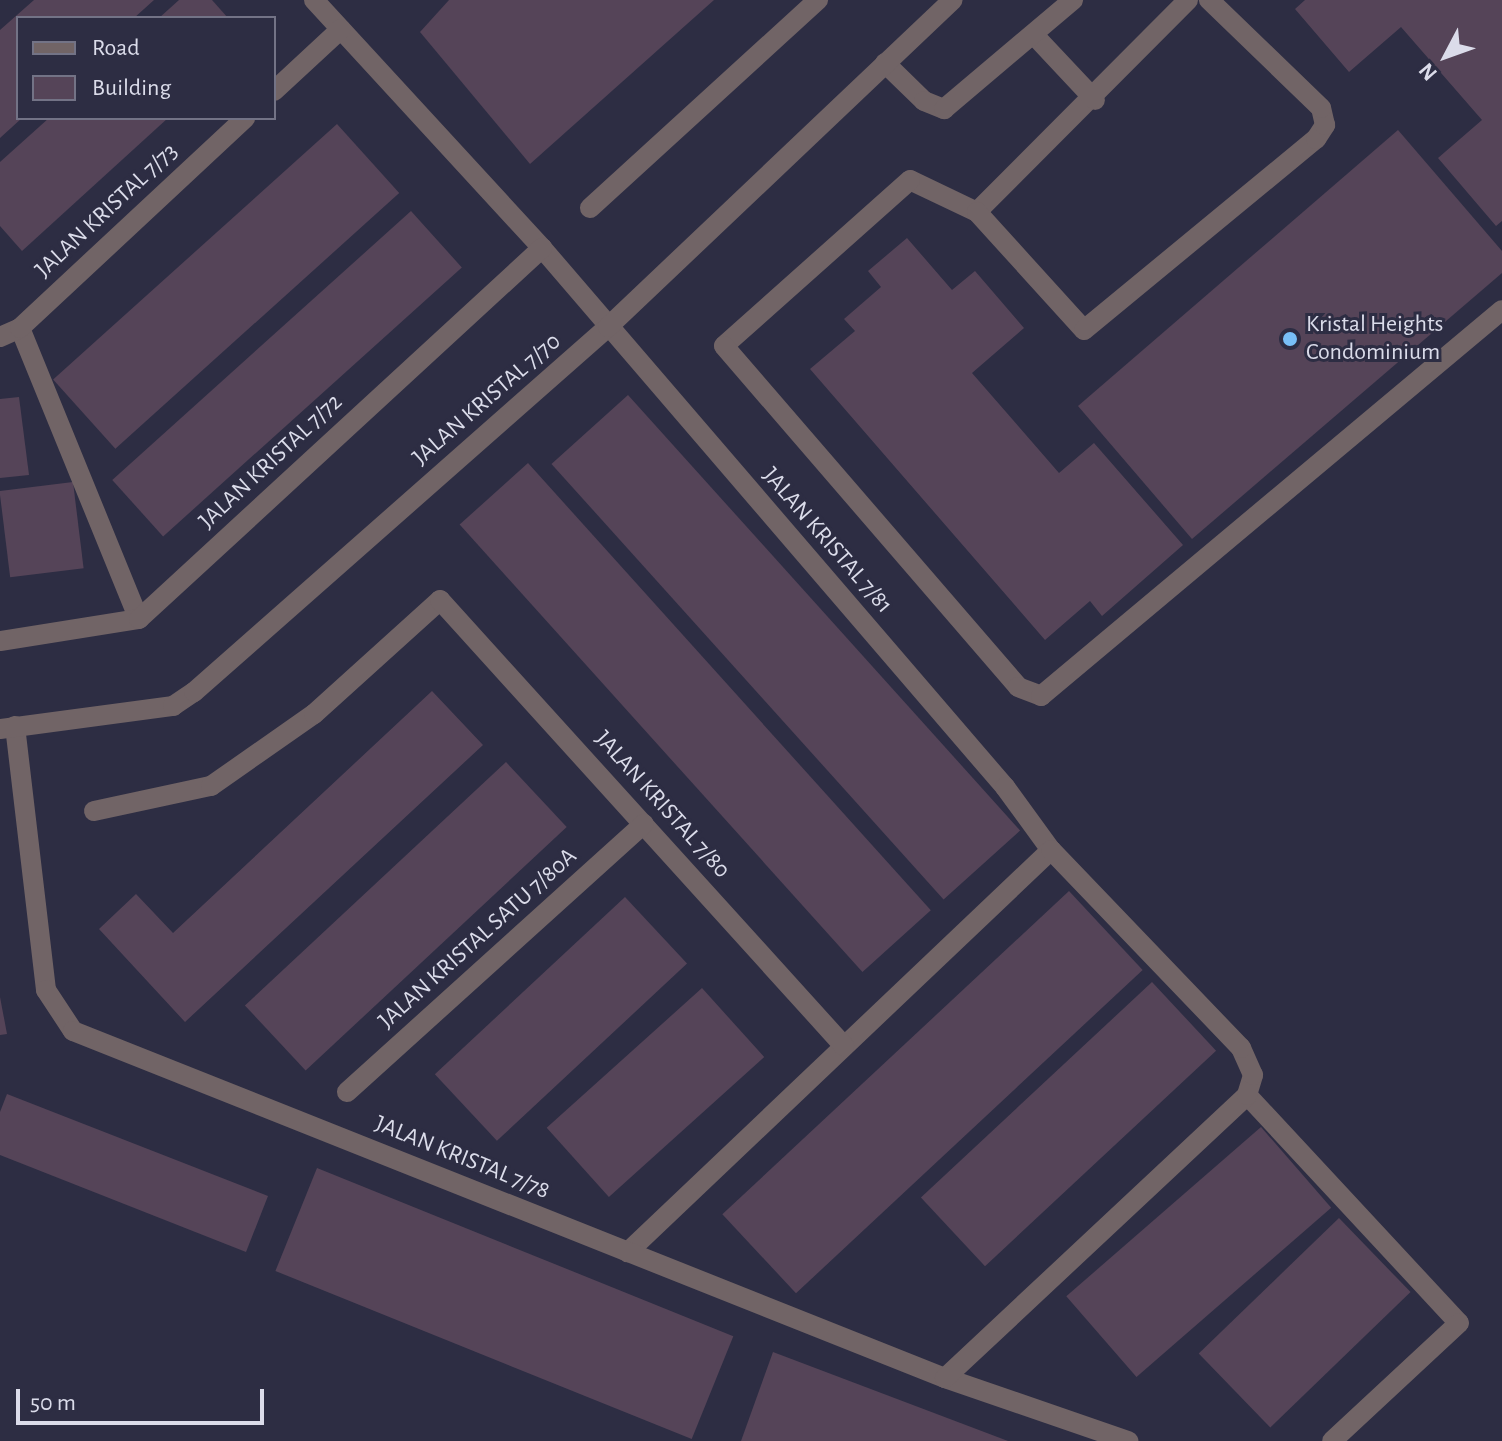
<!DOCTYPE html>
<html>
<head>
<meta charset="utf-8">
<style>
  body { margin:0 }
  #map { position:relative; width:1502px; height:1441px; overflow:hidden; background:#2d2d43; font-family:"Alegreya Sans",sans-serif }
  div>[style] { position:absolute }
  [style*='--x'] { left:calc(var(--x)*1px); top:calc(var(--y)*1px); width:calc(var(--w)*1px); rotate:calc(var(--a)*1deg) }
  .building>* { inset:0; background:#554458; transform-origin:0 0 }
  .minor>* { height:20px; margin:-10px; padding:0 10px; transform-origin:10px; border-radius:10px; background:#716466 }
  .dots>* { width:22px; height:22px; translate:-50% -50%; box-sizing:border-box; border:4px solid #2d2d43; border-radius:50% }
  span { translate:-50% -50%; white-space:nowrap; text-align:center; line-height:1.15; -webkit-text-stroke:6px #2d2d43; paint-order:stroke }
  .street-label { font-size:24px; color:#dbdcea }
  .poi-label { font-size:24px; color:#dbdcea }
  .left { translate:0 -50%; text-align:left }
  .legend { position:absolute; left:16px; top:16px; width:260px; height:104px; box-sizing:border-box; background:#2d2d43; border:2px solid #737386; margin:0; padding:10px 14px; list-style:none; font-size:24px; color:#dbdcea }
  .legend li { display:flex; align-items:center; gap:16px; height:40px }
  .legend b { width:40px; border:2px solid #737386 }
  .north { position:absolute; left:1406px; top:16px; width:80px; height:80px; -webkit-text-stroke:6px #2d2d43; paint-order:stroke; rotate:229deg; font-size:22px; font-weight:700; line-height:32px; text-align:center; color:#dbdcea }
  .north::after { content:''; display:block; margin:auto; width:28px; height:36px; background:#dbdcea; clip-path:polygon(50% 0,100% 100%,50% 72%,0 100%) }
  .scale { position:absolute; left:16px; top:1389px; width:248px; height:36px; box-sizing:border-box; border:4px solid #dbdcea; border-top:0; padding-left:10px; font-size:24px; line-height:28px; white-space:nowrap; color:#dbdcea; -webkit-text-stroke:6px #2d2d43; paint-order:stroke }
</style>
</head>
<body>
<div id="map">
  <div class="building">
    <i style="clip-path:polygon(34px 0,154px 0,134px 18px,18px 18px,22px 118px,0 138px,0 30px)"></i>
    <i style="clip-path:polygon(179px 0,212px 0,228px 18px,159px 18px)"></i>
    <i style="clip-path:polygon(449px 0,714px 0,530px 164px,420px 32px)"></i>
    <i style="clip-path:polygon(1305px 0,1502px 0,1502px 221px,1496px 226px,1438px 158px,1482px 120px,1401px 27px,1349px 72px,1295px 9px)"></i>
    <i style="clip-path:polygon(49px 118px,168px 118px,22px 251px,0 226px,0 162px)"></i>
    <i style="left:337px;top:124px;width:93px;height:382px;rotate:48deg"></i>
    <i style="clip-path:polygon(1398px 130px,1502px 251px,1502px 273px,1192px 539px,1078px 406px)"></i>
    <i style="left:411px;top:211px;width:76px;height:402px;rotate:48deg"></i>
    <i style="clip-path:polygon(907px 238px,952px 290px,975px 271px,1024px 328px,972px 373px,1059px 473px,1094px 443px,1183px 545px,1102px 616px,1090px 601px,1045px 640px,810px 369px,855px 331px,844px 319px,881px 287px,868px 271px)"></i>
    <i style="left:628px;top:395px;width:586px;height:103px;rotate:48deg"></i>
    <i style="clip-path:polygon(19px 397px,29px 475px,0 478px,0 399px)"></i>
    <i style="left:528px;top:463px;width:602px;height:92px;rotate:48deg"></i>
    <i style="left:73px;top:482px;width:87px;height:74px;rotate:83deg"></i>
    <i style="clip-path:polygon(432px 691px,483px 745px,185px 1022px,99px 929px,136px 894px,173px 933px)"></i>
    <i style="left:506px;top:762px;width:89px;height:357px;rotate:47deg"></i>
    <i style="left:1069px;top:891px;width:108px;height:474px;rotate:47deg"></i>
    <i style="left:625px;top:897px;width:91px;height:260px;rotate:47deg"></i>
    <i style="left:1152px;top:982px;width:94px;height:316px;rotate:47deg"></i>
    <i style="left:702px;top:988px;width:93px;height:209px;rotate:48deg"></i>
    <i style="clip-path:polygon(0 997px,7px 1034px,0 1035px)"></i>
    <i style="clip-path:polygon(7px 1094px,268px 1196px,246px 1252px,0 1155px,0 1112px)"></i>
    <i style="left:1261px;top:1127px;width:107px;height:258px;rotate:49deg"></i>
    <i style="left:317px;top:1168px;width:449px;height:111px;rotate:22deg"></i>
    <i style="left:1339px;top:1218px;width:103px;height:195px;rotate:46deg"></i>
    <i style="clip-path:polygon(773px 1352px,1008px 1441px,741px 1441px)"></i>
  </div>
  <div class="minor">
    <i style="--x:314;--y:0;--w:337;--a:47.4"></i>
    <i style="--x:542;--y:248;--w:711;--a:49.34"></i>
    <i style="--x:1005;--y:787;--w:78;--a:53.9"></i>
    <i style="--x:1051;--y:850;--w:584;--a:136.46"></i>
    <i style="--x:1188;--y:0;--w:299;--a:134.9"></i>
    <i style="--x:977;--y:212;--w:74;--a:-154.5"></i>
    <i style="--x:910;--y:180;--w:249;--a:138.3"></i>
    <i style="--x:724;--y:346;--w:450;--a:49.2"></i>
    <i style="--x:1018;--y:687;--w:25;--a:21"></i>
    <i style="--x:1041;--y:696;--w:601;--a:-39.94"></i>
    <i style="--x:1034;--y:35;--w:89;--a:46.8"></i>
    <i style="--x:885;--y:63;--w:54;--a:44.3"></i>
    <i style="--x:924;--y:101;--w:22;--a:22"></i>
    <i style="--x:944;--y:109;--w:169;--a:-40.2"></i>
    <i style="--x:274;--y:91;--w:91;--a:-42.8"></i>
    <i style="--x:590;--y:208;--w:309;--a:-42.4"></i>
    <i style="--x:977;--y:212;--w:159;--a:47.8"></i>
    <i style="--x:1084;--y:330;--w:301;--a:-39.5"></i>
    <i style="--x:1316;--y:139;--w:17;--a:-57"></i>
    <i style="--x:1325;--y:125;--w:17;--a:-103"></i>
    <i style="--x:1321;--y:108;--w:156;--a:-136"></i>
    <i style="--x:20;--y:328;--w:314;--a:67.8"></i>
    <i style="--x:0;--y:337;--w:22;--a:-24"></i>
    <i style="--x:20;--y:328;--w:308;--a:-43"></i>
    <i style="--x:0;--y:641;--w:141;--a:-9"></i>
    <i style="--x:139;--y:619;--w:548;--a:-42.63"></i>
    <i style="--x:15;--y:726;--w:266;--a:83.3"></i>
    <i style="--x:46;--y:990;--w:49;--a:56.6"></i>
    <i style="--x:73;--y:1031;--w:939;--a:21.7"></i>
    <i style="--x:945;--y:1378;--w:194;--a:19"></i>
    <i style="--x:0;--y:729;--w:175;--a:-7.6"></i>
    <i style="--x:173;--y:706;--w:25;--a:-34"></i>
    <i style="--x:194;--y:692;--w:552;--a:-41.4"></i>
    <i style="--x:608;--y:327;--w:475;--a:-43.5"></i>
    <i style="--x:94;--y:811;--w:120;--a:-12.1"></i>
    <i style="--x:211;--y:786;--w:126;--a:-35"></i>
    <i style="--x:314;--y:714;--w:170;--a:-42.1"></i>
    <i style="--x:440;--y:600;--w:602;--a:47.83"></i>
    <i style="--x:347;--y:1092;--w:400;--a:-42.1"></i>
    <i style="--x:1247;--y:1095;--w:311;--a:47.1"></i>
    <i style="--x:1459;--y:1323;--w:173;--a:137.1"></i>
    <i style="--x:945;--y:1378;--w:414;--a:-43.1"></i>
    <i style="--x:1247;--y:1095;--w:21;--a:-73"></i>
    <i style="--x:1253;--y:1075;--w:30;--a:-114"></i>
    <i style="--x:1241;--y:1048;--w:274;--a:-133.8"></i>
  </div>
  <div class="dots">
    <i style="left:1290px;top:339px;background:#78bff7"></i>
  </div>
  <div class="street-label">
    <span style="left:107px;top:211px;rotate:-43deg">JALAN KRISTAL 7/73</span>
    <span style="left:487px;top:400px;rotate:-41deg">JALAN KRISTAL 7/70</span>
    <span style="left:271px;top:462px;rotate:-43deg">JALAN KRISTAL 7/72</span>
    <span style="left:827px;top:541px;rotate:49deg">JALAN KRISTAL 7/81</span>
    <span style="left:662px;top:805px;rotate:48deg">JALAN KRISTAL 7/80</span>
    <span style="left:478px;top:939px;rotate:-42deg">JALAN KRISTAL SATU 7/80A</span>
    <span style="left:462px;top:1158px;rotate:22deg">JALAN KRISTAL 7/78</span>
  </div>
  <div class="poi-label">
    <span class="left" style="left:1306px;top:339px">Kristal Heights<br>Condominium</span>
  </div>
  <ul class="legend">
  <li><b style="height:10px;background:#716466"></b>Road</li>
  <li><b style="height:22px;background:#554458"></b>Building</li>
  </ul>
  <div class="north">N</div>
  <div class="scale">50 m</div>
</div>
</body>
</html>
